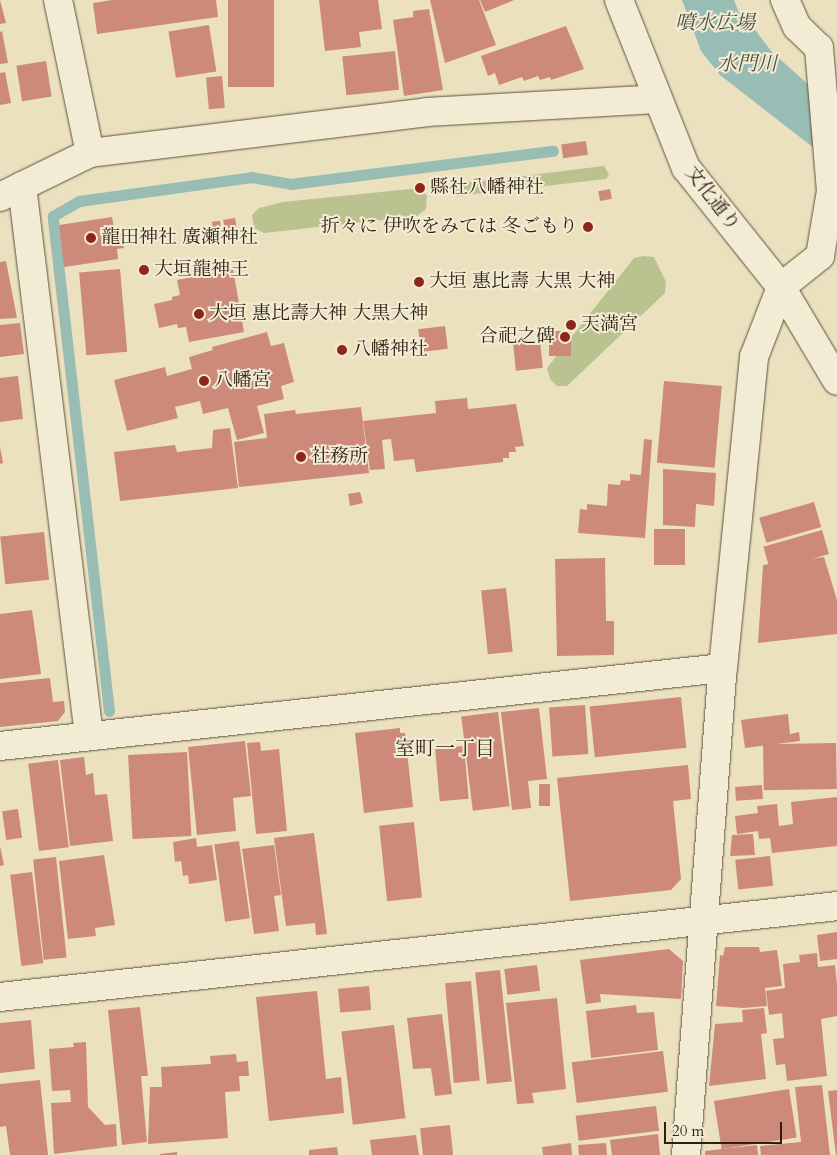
<!DOCTYPE html>
<html>
<head>
<meta charset="utf-8">
<style>
  body { margin:0 }
  #map { position:relative; width:837px; height:1155px; overflow:hidden; background:#ebe1bf; font-family:Cardo,"Noto Serif JP",serif }
  div>[style] { position:absolute }
  [style*='--x'] { left:calc(var(--x)*1px); top:calc(var(--y)*1px); width:calc(var(--w)*1px); rotate:calc(var(--a)*1deg) }
  .green>* { inset:0; background:#bac290 }
  .water>* { inset:0; background:#98bdb5 }
  .stream>* { height:11px; margin:-5.5px; padding:0 5.5px; transform-origin:5.5px; border-radius:5.5px; background:#98bdb5 }
  .building>* { inset:0; background:#cd897a; transform-origin:0 0 }
  .roads { filter:drop-shadow(0 0 1px #5f503b) drop-shadow(0 0 1px #5f503b) }
  .minor>* { height:28px; margin:-14px; padding:0 14px; transform-origin:14px; border-radius:14px; background:#f2ecd5 }
  .tertiary>* { height:28px; margin:-14px; padding:0 14px; transform-origin:14px; border-radius:14px; background:#f2ecd5 }
  .dots>* { width:14px; height:14px; translate:-50% -50%; box-sizing:border-box; border:2px solid #f2ecd5; border-radius:50% }
  span { translate:-50% -50%; white-space:nowrap; text-align:center; line-height:1.15; -webkit-text-stroke:4px #f2ecd5; paint-order:stroke }
  .poi-label { font-size:19px; color:#301f0f }
  .left { translate:0 -50%; text-align:left }
  .right { translate:-100% -50%; text-align:right }
  .street-label { font-size:19px; color:#301f0f }
  .water-label { font-size:20px; color:#4f4e41; font-style:italic }
  .neighbourhood-label { font-size:20px; color:#301f0f }
  .scale { position:absolute; left:664px; top:1122px; width:118px; height:22px; box-sizing:border-box; border:2px solid #301f0f; border-top:0; padding-left:6px; font-size:15px; line-height:18px; white-space:nowrap; color:#301f0f; -webkit-text-stroke:4px #f2ecd5; paint-order:stroke }
</style>
</head>
<body>
<div id="map">
  <div class="green">
    <i style="clip-path:polygon(604px 166px,609px 175px,606px 179px,457px 196px,453px 194px,452px 187px,456px 184px)"></i>
    <i style="clip-path:polygon(420px 188px,427px 196px,426px 209px,417px 216px,264px 233px,254px 228px,252px 215px,259px 208px,283px 202px)"></i>
    <i style="clip-path:polygon(644px 256px,654px 257px,666px 282px,665px 293px,567px 386px,557px 386px,550px 379px,547px 368px,634px 258px)"></i>
  </div>
  <div class="water">
    <i style="clip-path:polygon(682px 0,734px 0,743px 23px,756px 31px,772px 52px,837px 110px,837px 166px,720px 75px,701px 51px)"></i>
  </div>
  <div class="stream">
    <i style="--x:109;--y:711;--w:498;--a:-96.5"></i>
    <i style="--x:53;--y:216;--w:30;--a:-30"></i>
    <i style="--x:79;--y:201;--w:174;--a:-7.9"></i>
    <i style="--x:251;--y:177;--w:40;--a:10"></i>
    <i style="--x:290;--y:184;--w:265;--a:-7.2"></i>
  </div>
  <div class="building">
    <i style="clip-path:polygon(0 0,6px 23px,0 24px)"></i>
    <i style="clip-path:polygon(112px 0,216px 0,218px 17px,97px 34px,93px 3px)"></i>
    <i style="left:228px;top:0;width:46px;height:87px"></i>
    <i style="clip-path:polygon(319px 0,378px 0,382px 29px,359px 32px,361px 47px,325px 51px)"></i>
    <i style="clip-path:polygon(430px 0,479px 0,496px 45px,445px 63px)"></i>
    <i style="clip-path:polygon(480px 0,514px 0,485px 12px)"></i>
    <i style="clip-path:polygon(429px 9px,443px 90px,404px 96px,393px 20px,413px 17px,413px 11px)"></i>
    <i style="left:209px;top:25px;width:47px;height:41px;rotate:81deg"></i>
    <i style="clip-path:polygon(566px 26px,584px 69px,551px 80px,550px 77px,540px 80px,538px 76px,524px 81px,522px 77px,499px 85px,495px 73px,488px 76px,481px 56px)"></i>
    <i style="clip-path:polygon(2px 31px,8px 63px,0 64px,0 32px)"></i>
    <i style="left:395px;top:51px;width:39px;height:53px;rotate:84deg"></i>
    <i style="left:46px;top:61px;width:36px;height:30px;rotate:81deg"></i>
    <i style="clip-path:polygon(5px 72px,11px 103px,0 105px,0 73px)"></i>
    <i style="left:222px;top:76px;width:32px;height:16px;rotate:85deg"></i>
    <i style="left:586px;top:141px;width:14px;height:25px;rotate:82deg"></i>
    <i style="left:610px;top:189px;width:10px;height:12px;rotate:79deg"></i>
    <i style="clip-path:polygon(112px 217px,114px 228px,120px 227px,124px 248px,117px 249px,118px 259px,64px 267px,59px 225px)"></i>
    <i style="left:235px;top:218px;width:11px;height:12px;rotate:80deg"></i>
    <i style="left:220px;top:221px;width:10px;height:8px;rotate:84deg"></i>
    <i style="clip-path:polygon(6px 261px,17px 318px,0 319px,0 262px)"></i>
    <i style="left:120px;top:269px;width:83px;height:41px;rotate:85deg"></i>
    <i style="clip-path:polygon(233px 269px,244px 332px,189px 342px,186px 327px,178px 328px,177px 324px,159px 328px,154px 304px,172px 300px,172px 297px,180px 295px,177px 280px)"></i>
    <i style="clip-path:polygon(573px 321px,574px 327px,569px 329px,568px 323px)"></i>
    <i style="clip-path:polygon(20px 323px,24px 354px,0 357px,0 325px)"></i>
    <i style="left:445px;top:326px;width:23px;height:27px;rotate:83deg"></i>
    <i style="left:549px;top:331px;width:22px;height:25px"></i>
    <i style="clip-path:polygon(267px 332px,271px 346px,284px 343px,294px 382px,281px 386px,284px 399px,257px 406px,264px 433px,237px 440px,228px 408px,203px 414px,200px 401px,175px 407px,178px 418px,127px 431px,114px 380px,165px 367px,167px 376px,192px 369px,189px 357px,213px 350px,212px 347px)"></i>
    <i style="left:540px;top:341px;width:27px;height:27px;rotate:84deg"></i>
    <i style="clip-path:polygon(18px 376px,23px 419px,0 422px,0 378px)"></i>
    <i style="left:664px;top:381px;width:58px;height:82px;rotate:5deg"></i>
    <i style="clip-path:polygon(467px 398px,468px 409px,516px 404px,524px 446px,515px 447px,516px 452px,509px 452px,509px 458px,503px 458px,503px 462px,416px 472px,414px 459px,394px 461px,391px 439px,382px 440px,385px 469px,370px 470px,363px 421px,436px 413px,435px 401px)"></i>
    <i style="clip-path:polygon(361px 407px,369px 473px,239px 487px,234px 442px,267px 438px,264px 414px,295px 410px,296px 414px)"></i>
    <i style="clip-path:polygon(230px 428px,238px 488px,120px 501px,114px 452px,175px 445px,177px 452px,212px 448px,213px 430px)"></i>
    <i style="clip-path:polygon(644px 439px,652px 440px,645px 538px,578px 533px,580px 509px,587px 510px,587px 504px,607px 506px,608px 484px,620px 485px,621px 480px,630px 481px,630px 474px,641px 475px)"></i>
    <i style="clip-path:polygon(0 447px,3px 463px,0 464px)"></i>
    <i style="clip-path:polygon(663px 469px,716px 473px,714px 506px,696px 504px,695px 527px,663px 525px)"></i>
    <i style="clip-path:polygon(360px 492px,363px 503px,350px 506px,348px 494px)"></i>
    <i style="left:814px;top:502px;width:26px;height:57px;rotate:74deg"></i>
    <i style="left:654px;top:529px;width:31px;height:36px"></i>
    <i style="left:822px;top:530px;width:25px;height:61px;rotate:74deg"></i>
    <i style="left:44px;top:532px;width:48px;height:44px;rotate:84deg"></i>
    <i style="clip-path:polygon(824px 557px,837px 600px,837px 634px,758px 643px,763px 565px)"></i>
    <i style="clip-path:polygon(605px 558px,606px 621px,614px 621px,614px 655px,557px 656px,555px 559px)"></i>
    <i style="left:506px;top:588px;width:64px;height:25px;rotate:84deg"></i>
    <i style="clip-path:polygon(32px 610px,41px 674px,0 679px,0 614px)"></i>
    <i style="clip-path:polygon(50px 678px,53px 702px,64px 701px,65px 712px,58px 721px,0 727px,0 683px)"></i>
    <i style="left:681px;top:697px;width:51px;height:92px;rotate:84deg"></i>
    <i style="left:585px;top:705px;width:49px;height:36px;rotate:86deg"></i>
    <i style="clip-path:polygon(539px 708px,547px 779px,528px 781px,531px 808px,512px 810px,501px 712px)"></i>
    <i style="left:498px;top:712px;width:95px;height:37px;rotate:83deg"></i>
    <i style="clip-path:polygon(788px 714px,790px 734px,799px 732px,800px 741px,745px 748px,741px 720px)"></i>
    <i style="clip-path:polygon(400px 728px,400px 733px,405px 733px,413px 807px,364px 813px,355px 733px)"></i>
    <i style="clip-path:polygon(245px 741px,251px 796px,233px 798px,236px 831px,197px 835px,188px 747px)"></i>
    <i style="clip-path:polygon(260px 742px,261px 751px,279px 749px,287px 831px,256px 834px,247px 743px)"></i>
    <i style="left:836px;top:743px;width:46px;height:73px;rotate:89deg"></i>
    <i style="left:464px;top:746px;width:53px;height:29px;rotate:85deg"></i>
    <i style="left:187px;top:752px;width:84px;height:59px;rotate:87deg"></i>
    <i style="clip-path:polygon(84px 757px,86px 775px,93px 773px,95px 795px,107px 794px,113px 841px,70px 846px,60px 760px)"></i>
    <i style="left:58px;top:760px;width:88px;height:30px;rotate:83deg"></i>
    <i style="clip-path:polygon(688px 765px,691px 799px,673px 801px,681px 879px,671px 890px,570px 901px,557px 778px)"></i>
    <i style="left:539px;top:784px;width:11px;height:22px"></i>
    <i style="left:762px;top:785px;width:14px;height:27px;rotate:86deg"></i>
    <i style="clip-path:polygon(837px 797px,837px 846px,772px 853px,770px 838px,759px 839px,758px 831px,737px 834px,735px 816px,758px 813px,757px 806px,777px 804px,779px 826px,793px 824px,791px 802px)"></i>
    <i style="left:18px;top:809px;width:29px;height:16px;rotate:82deg"></i>
    <i style="left:414px;top:822px;width:76px;height:35px;rotate:84deg"></i>
    <i style="clip-path:polygon(314px 833px,327px 934px,316px 935px,315px 923px,286px 926px,274px 838px)"></i>
    <i style="clip-path:polygon(753px 834px,755px 855px,730px 856px,732px 835px)"></i>
    <i style="clip-path:polygon(196px 838px,197px 847px,212px 845px,217px 880px,189px 884px,188px 875px,183px 876px,181px 861px,175px 862px,173px 842px)"></i>
    <i style="left:239px;top:841px;width:78px;height:25px;rotate:82deg"></i>
    <i style="clip-path:polygon(274px 845px,281px 895px,274px 896px,279px 931px,254px 934px,242px 849px)"></i>
    <i style="clip-path:polygon(0 846px,4px 865px,0 866px)"></i>
    <i style="clip-path:polygon(104px 855px,115px 925px,95px 928px,96px 936px,68px 939px,59px 861px)"></i>
    <i style="left:770px;top:856px;width:30px;height:35px;rotate:84deg"></i>
    <i style="left:56px;top:857px;width:101px;height:23px;rotate:84deg"></i>
    <i style="left:32px;top:872px;width:92px;height:22px;rotate:83deg"></i>
    <i style="clip-path:polygon(837px 932px,837px 959px,820px 961px,817px 935px)"></i>
    <i style="clip-path:polygon(725px 947px,759px 947px,760px 952px,777px 950px,782px 986px,765px 988px,767px 1006px,743px 1008px,716px 1006px,720px 955px,723px 956px)"></i>
    <i style="clip-path:polygon(669px 949px,683px 961px,681px 999px,600px 994px,601px 1002px,586px 1004px,580px 960px)"></i>
    <i style="clip-path:polygon(817px 953px,818px 967px,835px 965px,837px 985px,837px 1016px,821px 1019px,827px 1076px,787px 1081px,785px 1064px,776px 1065px,773px 1039px,784px 1038px,782px 1013px,769px 1015px,766px 991px,785px 988px,783px 964px,800px 962px,799px 955px)"></i>
    <i style="left:537px;top:965px;width:26px;height:33px;rotate:83deg"></i>
    <i style="left:500px;top:970px;width:112px;height:25px;rotate:84deg"></i>
    <i style="left:471px;top:981px;width:100px;height:26px;rotate:85deg"></i>
    <i style="left:369px;top:986px;width:24px;height:31px;rotate:85deg"></i>
    <i style="clip-path:polygon(317px 991px,326px 1079px,341px 1077px,344px 1113px,269px 1121px,256px 997px)"></i>
    <i style="clip-path:polygon(557px 998px,566px 1089px,532px 1093px,534px 1103px,517px 1104px,506px 1003px)"></i>
    <i style="clip-path:polygon(636px 1005px,637px 1013px,654px 1012px,658px 1050px,591px 1058px,586px 1011px)"></i>
    <i style="clip-path:polygon(140px 1007px,148px 1076px,141px 1076px,147px 1142px,122px 1145px,108px 1010px)"></i>
    <i style="clip-path:polygon(764px 1008px,767px 1033px,761px 1034px,766px 1079px,709px 1086px,715px 1024px,743px 1022px,742px 1010px)"></i>
    <i style="clip-path:polygon(442px 1014px,452px 1094px,435px 1096px,431px 1068px,413px 1069px,407px 1018px)"></i>
    <i style="clip-path:polygon(31px 1020px,35px 1069px,0 1073px,0 1023px)"></i>
    <i style="left:394px;top:1025px;width:94px;height:53px;rotate:83deg"></i>
    <i style="clip-path:polygon(86px 1042px,88px 1107px,105px 1125px,116px 1124px,117px 1146px,54px 1154px,51px 1103px,71px 1102px,70px 1090px,52px 1091px,49px 1049px,74px 1047px,73px 1043px)"></i>
    <i style="left:663px;top:1051px;width:41px;height:92px;rotate:83deg"></i>
    <i style="clip-path:polygon(236px 1054px,237px 1062px,248px 1061px,249px 1076px,239px 1076px,240px 1091px,225px 1092px,228px 1138px,148px 1144px,150px 1087px,162px 1087px,161px 1067px,211px 1064px,210px 1056px)"></i>
    <i style="clip-path:polygon(40px 1080px,48px 1155px,10px 1155px,6px 1126px,0 1127px,0 1084px)"></i>
    <i style="clip-path:polygon(822px 1085px,830px 1155px,761px 1155px,760px 1146px,801px 1142px,795px 1087px)"></i>
    <i style="left:789px;top:1089px;width:49px;height:76px;rotate:81deg"></i>
    <i style="clip-path:polygon(837px 1090px,837px 1155px,836px 1155px,828px 1091px)"></i>
    <i style="left:656px;top:1106px;width:25px;height:81px;rotate:83deg"></i>
    <i style="left:450px;top:1125px;width:30px;height:30px;rotate:84deg"></i>
    <i style="clip-path:polygon(658px 1134px,660px 1155px,612px 1155px,610px 1140px)"></i>
    <i style="clip-path:polygon(416px 1135px,419px 1155px,372px 1155px,370px 1140px)"></i>
    <i style="clip-path:polygon(571px 1143px,572px 1155px,543px 1155px,542px 1147px)"></i>
    <i style="clip-path:polygon(606px 1143px,607px 1155px,579px 1155px,578px 1145px)"></i>
    <i style="clip-path:polygon(757px 1145px,758px 1155px,705px 1155px,705px 1151px)"></i>
    <i style="clip-path:polygon(337px 1147px,338px 1155px,309px 1155px,309px 1150px)"></i>
    <i style="clip-path:polygon(177px 1152px,177px 1155px,160px 1155px,160px 1154px)"></i>
  </div>
  <div class="roads">
    <div class="minor">
      <i style="--x:58;--y:0;--w:156;--a:78.2"></i>
      <i style="--x:22;--y:186;--w:554;--a:83.05"></i>
      <i style="--x:0;--y:197;--w:100;--a:-26.1"></i>
      <i style="--x:90;--y:153;--w:339;--a:-6.9"></i>
      <i style="--x:427;--y:112;--w:230;--a:-3.2"></i>
      <i style="--x:0;--y:746;--w:727;--a:-6.16"></i>
      <i style="--x:0;--y:997;--w:842;--a:-6.2"></i>
      <i style="--x:686;--y:1155;--w:488;--a:-85.7"></i>
      <i style="--x:723;--y:668;--w:313;--a:-84.3"></i>
      <i style="--x:754;--y:357;--w:75;--a:-68.9"></i>
      <i style="--x:781;--y:287;--w:50;--a:-38.5"></i>
      <i style="--x:820;--y:256;--w:66;--a:-80.4"></i>
      <i style="--x:831;--y:191;--w:144;--a:-94.8"></i>
      <i style="--x:819;--y:48;--w:30;--a:-136"></i>
      <i style="--x:797;--y:27;--w:30;--a:-114"></i>
    </div>
    <div class="tertiary">
      <i style="--x:619;--y:0;--w:181;--a:68.3"></i>
      <i style="--x:686;--y:168;--w:152;--a:51.4"></i>
      <i style="--x:781;--y:287;--w:109;--a:59.2"></i>
    </div>
  </div>
  <div class="dots">
    <i style="left:420px;top:188px;background:#8f2418"></i>
    <i style="left:588px;top:227px;background:#8f2418"></i>
    <i style="left:91px;top:238px;background:#8f2418"></i>
    <i style="left:144px;top:270px;background:#8f2418"></i>
    <i style="left:419px;top:282px;background:#8f2418"></i>
    <i style="left:199px;top:314px;background:#8f2418"></i>
    <i style="left:571px;top:325px;background:#8f2418"></i>
    <i style="left:565px;top:337px;background:#8f2418"></i>
    <i style="left:342px;top:350px;background:#8f2418"></i>
    <i style="left:204px;top:381px;background:#8f2418"></i>
    <i style="left:301px;top:457px;background:#8f2418"></i>
  </div>
  <div class="poi-label">
    <span class="left" style="left:430px;top:188px">縣社八幡神社</span>
    <span class="right" style="left:578px;top:227px">折々に 伊吹をみては 冬ごもり</span>
    <span class="left" style="left:101px;top:238px">龍田神社 廣瀬神社</span>
    <span class="left" style="left:154px;top:270px">大垣龍神王</span>
    <span class="left" style="left:429px;top:282px">大垣 惠比壽 大黒 大神</span>
    <span class="left" style="left:209px;top:314px">大垣 惠比壽大神 大黒大神</span>
    <span class="left" style="left:581px;top:325px">天満宮</span>
    <span class="right" style="left:555px;top:337px">合祀之碑</span>
    <span class="left" style="left:352px;top:350px">八幡神社</span>
    <span class="left" style="left:214px;top:381px">八幡宮</span>
    <span class="left" style="left:311px;top:457px">社務所</span>
  </div>
  <div class="street-label">
    <span style="left:712px;top:199px;rotate:52deg">文化通り</span>
  </div>
  <div class="water-label">
    <span style="left:715px;top:22px">噴水広場</span>
    <span style="left:747px;top:63px">水門川</span>
  </div>
  <div class="neighbourhood-label">
    <span style="left:445px;top:748px">室町一丁目</span>
  </div>
  <div class="scale">20 m</div>
</div>
</body>
</html>
